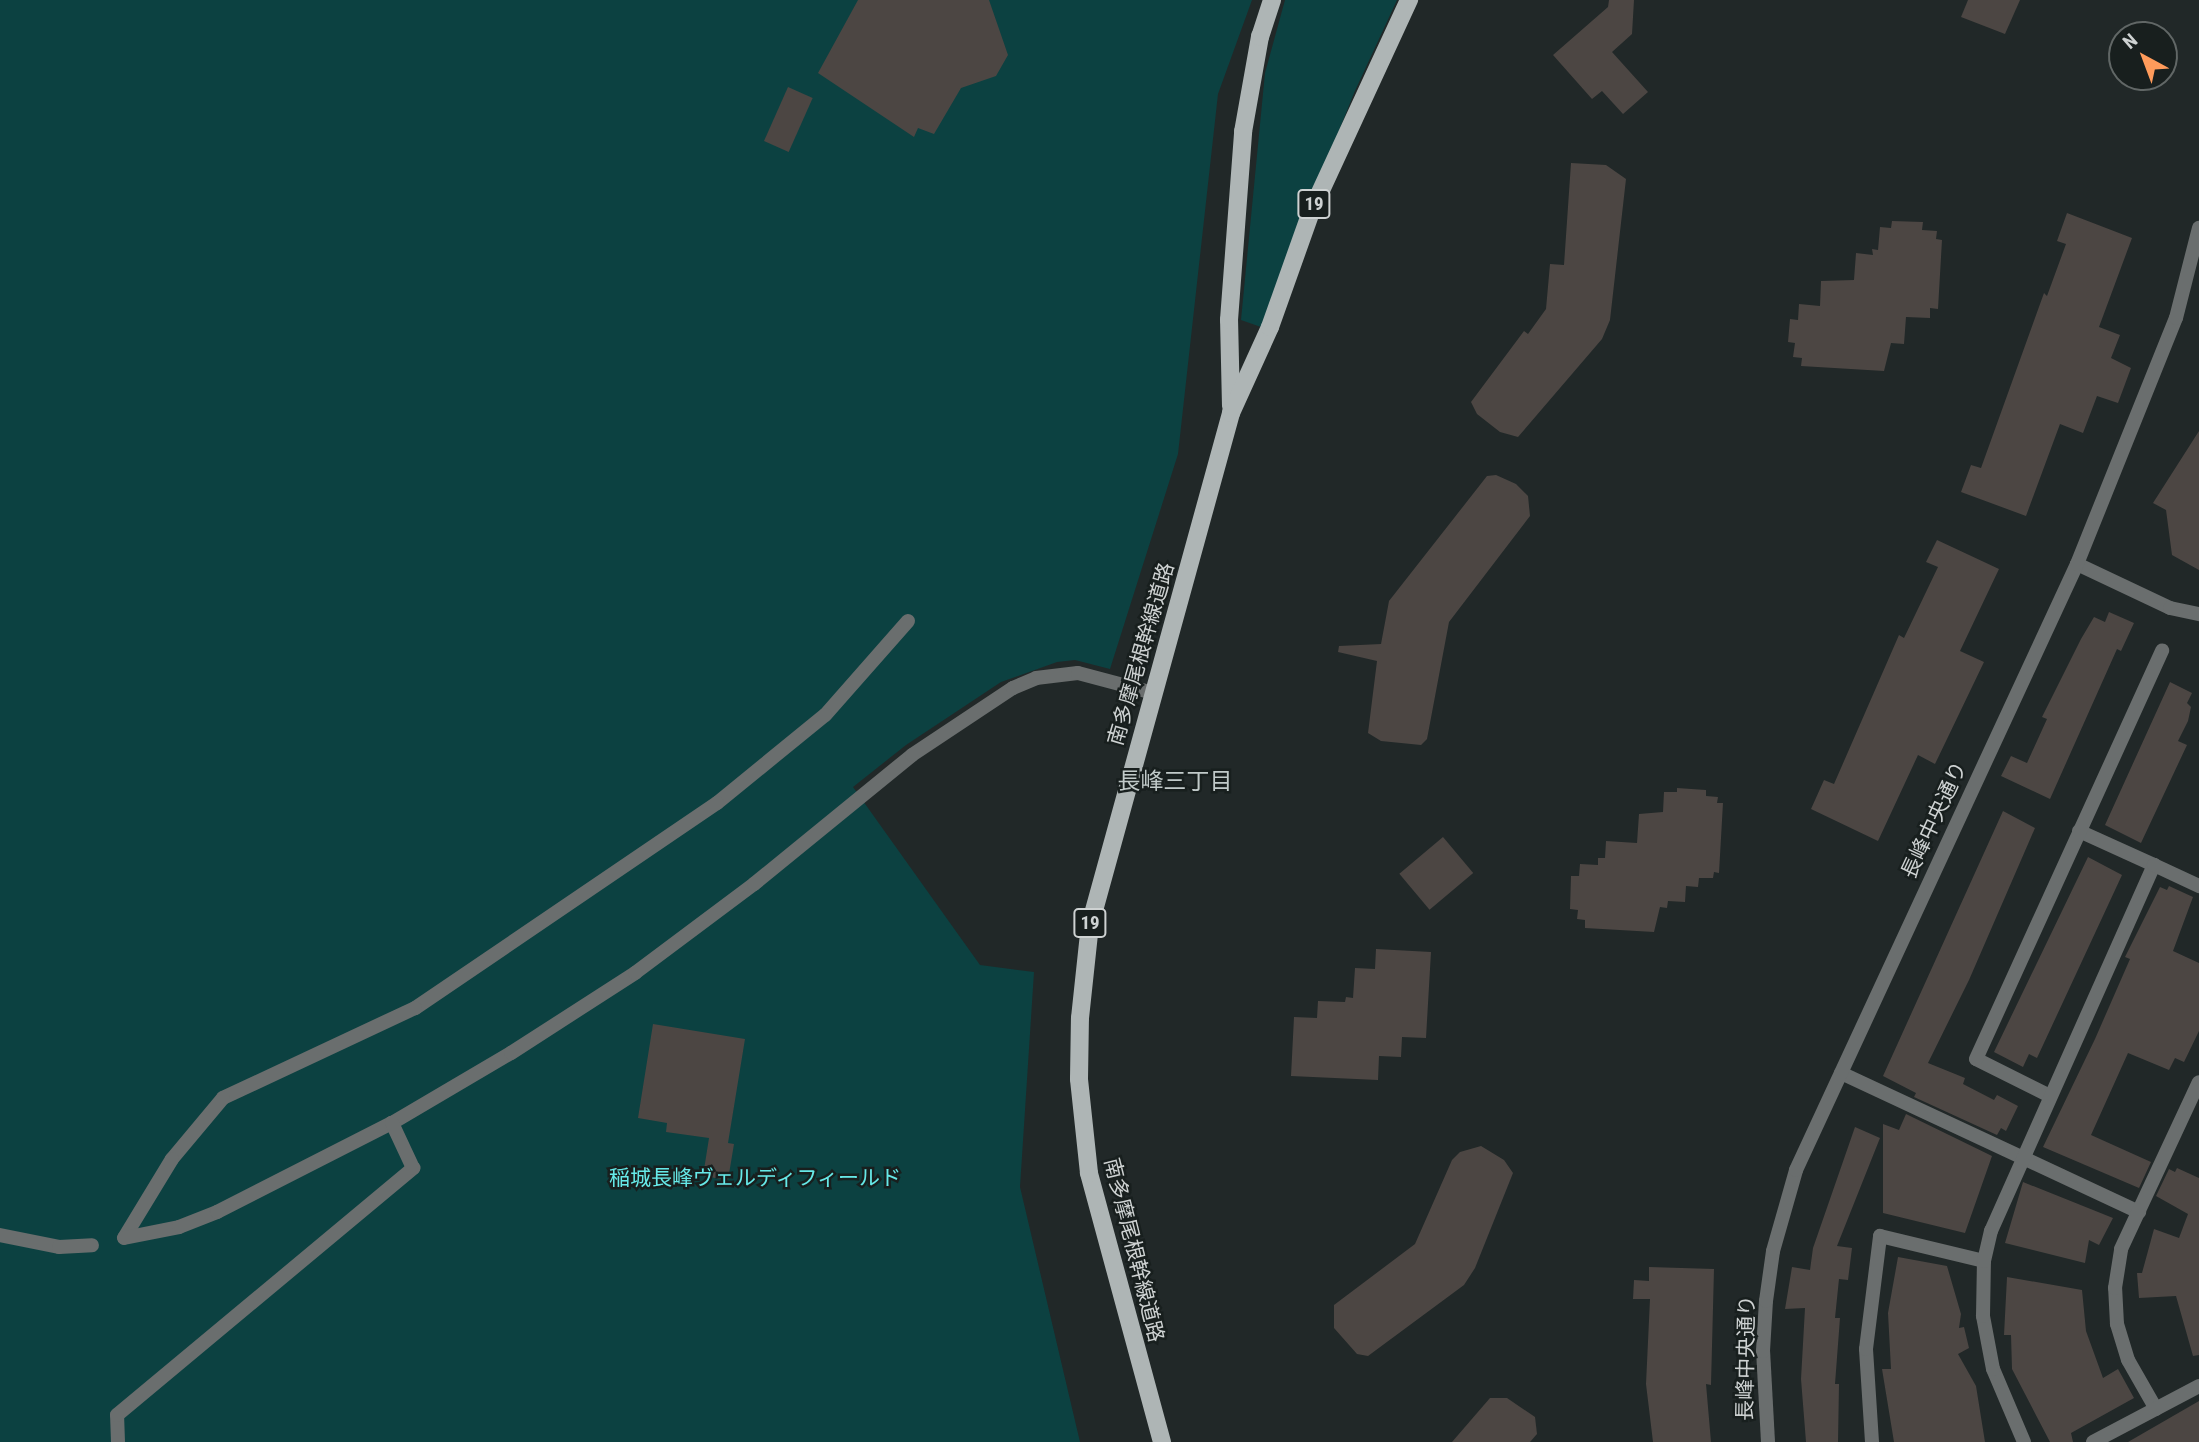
<!DOCTYPE html>
<html>
<head>
<meta charset="utf-8">
<style>
  body { margin:0 }
  #map { position:relative; width:2199px; height:1442px; overflow:hidden; background:#212828; font-family:"Roboto Condensed","Noto Sans JP",sans-serif }
  div>[style] { position:absolute }
  [style*='--x'] { left:calc(var(--x)*1px); top:calc(var(--y)*1px); width:calc(var(--w)*1px); rotate:calc(var(--a)*1deg) }
  .green>* { inset:0; background:#0c4141 }
  .building>* { inset:0; background:#4c4643; transform-origin:0 0 }
  .minor>* { height:14px; margin:-7px; padding:0 7px; transform-origin:7px; border-radius:7px; background:#6a6e6e }
  .tertiary>* { height:14px; margin:-7px; padding:0 7px; transform-origin:7px; border-radius:7px; background:#6a6e6e }
  .primary>* { height:18px; margin:-9px; padding:0 9px; transform-origin:9px; border-radius:9px; background:#aeb5b5 }
  span { translate:-50% -50%; white-space:nowrap; text-align:center; line-height:1.15; -webkit-text-stroke:5px #181f1e; paint-order:stroke }
  .shield-label span { padding:2px 5px; background:#181f1e; border:2px solid; border-radius:5px; -webkit-text-stroke-width:0 }
  .shield-label { font-size:19px; color:#ced2d2; font-weight:700 }
  .street-label { font-size:21px; color:#ced2d2 }
  .park-label { font-size:21px; color:#66e9e8 }
  .neighbourhood-label { font-size:23px; color:#c1cac9 }
  .north { position:absolute; left:2108px; top:21px; width:70px; height:70px; box-sizing:border-box; background:#181f1e; border:2px solid #616766; border-radius:50%; rotate:319deg; font-size:19px; font-weight:700; line-height:28px; text-align:center; color:#ced2d2 }
  .north::after { content:''; display:block; margin:auto; width:24px; height:32px; background:#ff9b5b; clip-path:polygon(50% 0,100% 100%,50% 72%,0 100%) }
</style>
</head>
<body>
<div id="map">
  <div class="green">
    <i style="clip-path:polygon(0 0,1252px 0,1218px 94px,1178px 454px,1110px 669px,1075px 660px,1057px 662px,1001px 682px,906px 745px,853px 787px,980px 965px,1034px 972px,1020px 1187px,1080px 1442px,0 1442px)"></i>
    <i style="clip-path:polygon(1285px 0,1397px 0,1354px 93px,1261px 327px,1241px 320px,1265px 73px)"></i>
  </div>
  <div class="building">
    <i style="clip-path:polygon(858px 0,989px 0,1008px 55px,996px 76px,961px 88px,934px 134px,918px 128px,914px 137px,818px 73px)"></i>
    <i style="clip-path:polygon(1609px 0,1634px 0,1632px 34px,1612px 52px,1648px 92px,1623px 114px,1602px 91px,1592px 99px,1553px 55px,1608px 7px)"></i>
    <i style="clip-path:polygon(1968px 0,2020px 0,2005px 34px,1961px 17px)"></i>
    <i style="left:788px;top:87px;width:27px;height:59px;rotate:24deg"></i>
    <i style="clip-path:polygon(1571px 163px,1606px 165px,1626px 179px,1610px 320px,1602px 339px,1518px 437px,1500px 432px,1477px 414px,1471px 402px,1524px 331px,1528px 334px,1546px 309px,1550px 264px,1564px 265px)"></i>
    <i style="clip-path:polygon(2067px 213px,2132px 238px,2099px 327px,2120px 335px,2111px 358px,2131px 368px,2118px 403px,2097px 396px,2083px 433px,2060px 424px,2026px 516px,1961px 492px,1971px 465px,1981px 468px,2044px 293px,2047px 296px,2066px 244px,2057px 241px)"></i>
    <i style="clip-path:polygon(1892px 221px,1923px 222px,1922px 230px,1937px 231px,1936px 239px,1942px 240px,1938px 309px,1930px 308px,1930px 318px,1906px 317px,1904px 344px,1891px 343px,1884px 371px,1801px 366px,1802px 358px,1793px 357px,1795px 343px,1788px 342px,1790px 319px,1798px 320px,1799px 304px,1820px 306px,1821px 281px,1854px 280px,1856px 253px,1873px 255px,1872px 249px,1878px 250px,1880px 227px,1891px 228px)"></i>
    <i style="clip-path:polygon(2199px 431px,2199px 570px,2172px 555px,2166px 510px,2153px 503px)"></i>
    <i style="clip-path:polygon(1496px 475px,1516px 484px,1528px 496px,1530px 516px,1449px 622px,1427px 739px,1421px 745px,1381px 741px,1368px 733px,1377px 661px,1338px 652px,1339px 646px,1381px 644px,1389px 601px,1487px 476px)"></i>
    <i style="clip-path:polygon(1937px 540px,1999px 569px,1960px 651px,1984px 662px,1935px 764px,1918px 755px,1878px 841px,1811px 809px,1824px 780px,1834px 784px,1899px 635px,1904px 638px,1938px 567px,1926px 562px)"></i>
    <i style="clip-path:polygon(2109px 612px,2134px 623px,2121px 651px,2117px 649px,2050px 799px,2001px 776px,2011px 756px,2027px 763px,2047px 719px,2042px 717px,2081px 639px,2094px 617px,2105px 622px)"></i>
    <i style="clip-path:polygon(2170px 682px,2192px 693px,2187px 703px,2191px 707px,2188px 721px,2178px 741px,2187px 745px,2141px 843px,2105px 825px)"></i>
    <i style="clip-path:polygon(1677px 788px,1706px 790px,1706px 796px,1718px 797px,1717px 803px,1723px 803px,1719px 873px,1714px 872px,1713px 878px,1699px 878px,1698px 887px,1686px 886px,1685px 902px,1668px 901px,1667px 908px,1660px 907px,1654px 932px,1585px 928px,1585px 920px,1577px 919px,1578px 910px,1570px 909px,1571px 876px,1579px 876px,1580px 864px,1598px 865px,1598px 858px,1605px 858px,1606px 841px,1637px 843px,1639px 814px,1663px 812px,1664px 792px,1677px 792px)"></i>
    <i style="clip-path:polygon(2003px 811px,2035px 828px,1969px 980px,1928px 1063px,1965px 1078px,1963px 1084px,1994px 1100px,1997px 1095px,2018px 1106px,2006px 1131px,2001px 1128px,1997px 1135px,1914px 1097px,1916px 1093px,1883px 1076px)"></i>
    <i style="left:1443px;top:837px;width:47px;height:57px;rotate:50deg"></i>
    <i style="clip-path:polygon(2088px 857px,2122px 875px,2037px 1058px,2029px 1054px,2023px 1067px,1994px 1052px)"></i>
    <i style="clip-path:polygon(2169px 886px,2193px 897px,2173px 951px,2199px 963px,2199px 1031px,2184px 1062px,2175px 1058px,2169px 1070px,2128px 1053px,2091px 1135px,2151px 1162px,2139px 1188px,2043px 1147px,2095px 1039px,2130px 959px,2125px 957px,2160px 887px,2167px 890px)"></i>
    <i style="clip-path:polygon(1376px 949px,1431px 952px,1426px 1038px,1402px 1037px,1401px 1057px,1379px 1056px,1378px 1080px,1291px 1076px,1294px 1017px,1317px 1018px,1318px 1001px,1345px 1002px,1346px 997px,1353px 998px,1355px 968px,1375px 969px)"></i>
    <i style="clip-path:polygon(653px 1024px,745px 1039px,728px 1143px,734px 1144px,728px 1180px,703px 1176px,709px 1138px,666px 1132px,667px 1123px,638px 1118px)"></i>
    <i style="clip-path:polygon(1906px 1114px,1992px 1156px,1965px 1233px,1883px 1213px,1883px 1124px,1899px 1130px)"></i>
    <i style="clip-path:polygon(1855px 1127px,1880px 1138px,1837px 1246px,1852px 1248px,1848px 1280px,1839px 1279px,1835px 1318px,1840px 1318px,1835px 1384px,1839px 1384px,1838px 1442px,1806px 1442px,1801px 1379px,1805px 1308px,1785px 1309px,1792px 1267px,1810px 1270px,1813px 1248px)"></i>
    <i style="clip-path:polygon(1481px 1146px,1504px 1160px,1513px 1173px,1475px 1268px,1464px 1285px,1368px 1356px,1357px 1354px,1334px 1328px,1334px 1305px,1415px 1244px,1452px 1160px,1460px 1152px)"></i>
    <i style="clip-path:polygon(2177px 1168px,2199px 1178px,2199px 1355px,2193px 1356px,2176px 1296px,2139px 1298px,2137px 1273px,2142px 1273px,2154px 1229px,2179px 1238px,2188px 1214px,2156px 1196px,2169px 1169px,2175px 1172px)"></i>
    <i style="clip-path:polygon(2023px 1182px,2113px 1218px,2099px 1245px,2089px 1240px,2085px 1263px,2005px 1243px)"></i>
    <i style="clip-path:polygon(1898px 1257px,1947px 1266px,1961px 1314px,1959px 1328px,1964px 1327px,1969px 1348px,1958px 1354px,1976px 1386px,1985px 1442px,1894px 1442px,1882px 1369px,1891px 1369px,1888px 1313px)"></i>
    <i style="clip-path:polygon(1649px 1267px,1714px 1269px,1711px 1385px,1706px 1384px,1711px 1442px,1653px 1442px,1646px 1384px,1650px 1299px,1633px 1299px,1634px 1280px,1649px 1281px)"></i>
    <i style="clip-path:polygon(2007px 1277px,2082px 1290px,2086px 1331px,2103px 1378px,2118px 1369px,2134px 1398px,2071px 1433px,2073px 1442px,2050px 1442px,2012px 1369px,2011px 1335px,2004px 1335px)"></i>
    <i style="clip-path:polygon(1490px 1398px,1507px 1398px,1535px 1417px,1537px 1434px,1530px 1442px,1452px 1442px)"></i>
    <i style="clip-path:polygon(2199px 1401px,2199px 1442px,2128px 1442px)"></i>
  </div>
  <div class="minor">
    <i style="--x:908;--y:621;--w:125;--a:131.4"></i>
    <i style="--x:825;--y:715;--w:139;--a:140.8"></i>
    <i style="--x:717;--y:803;--w:365;--a:145.8"></i>
    <i style="--x:415;--y:1008;--w:212;--a:154.9"></i>
    <i style="--x:223;--y:1098;--w:80;--a:129.9"></i>
    <i style="--x:172;--y:1159;--w:92;--a:121.3"></i>
    <i style="--x:124;--y:1238;--w:56;--a:-11.3"></i>
    <i style="--x:179;--y:1227;--w:41;--a:-21.5"></i>
    <i style="--x:217;--y:1212;--w:196;--a:-27"></i>
    <i style="--x:392;--y:1123;--w:138;--a:-30.5"></i>
    <i style="--x:511;--y:1053;--w:148;--a:-32.8"></i>
    <i style="--x:635;--y:973;--w:149;--a:-36.8"></i>
    <i style="--x:754;--y:884;--w:204;--a:-39.2"></i>
    <i style="--x:912;--y:755;--w:121;--a:-33.6"></i>
    <i style="--x:1013;--y:688;--w:25;--a:-23"></i>
    <i style="--x:1036;--y:678;--w:42;--a:-6.8"></i>
    <i style="--x:1078;--y:673;--w:78;--a:14.9"></i>
    <i style="--x:2079;--y:831;--w:82;--a:24.4"></i>
    <i style="--x:1841;--y:1073;--w:329;--a:25"></i>
    <i style="--x:2048;--y:1095;--w:80;--a:-153.4"></i>
    <i style="--x:1976;--y:1059;--w:449;--a:-65.5"></i>
    <i style="--x:0;--y:1235;--w:60;--a:11.5"></i>
    <i style="--x:59;--y:1247;--w:33;--a:-3"></i>
    <i style="--x:2156;--y:1409;--w:56;--a:-119.7"></i>
    <i style="--x:2128;--y:1360;--w:38;--a:-107"></i>
    <i style="--x:2117;--y:1324;--w:36;--a:-93"></i>
    <i style="--x:2115;--y:1288;--w:39;--a:-81"></i>
    <i style="--x:2121;--y:1249;--w:184;--a:-65"></i>
    <i style="--x:118;--y:1442;--w:27;--a:-92"></i>
    <i style="--x:117;--y:1415;--w:386;--a:-39.8"></i>
    <i style="--x:413;--y:1168;--w:50;--a:-115"></i>
    <i style="--x:1872;--y:1442;--w:93;--a:-93.7"></i>
    <i style="--x:1866;--y:1349;--w:114;--a:-82.9"></i>
    <i style="--x:1880;--y:1236;--w:107;--a:13.5"></i>
    <i style="--x:2024;--y:1442;--w:79;--a:-113"></i>
    <i style="--x:1993;--y:1369;--w:54;--a:-100.7"></i>
    <i style="--x:1983;--y:1316;--w:55;--a:-89"></i>
    <i style="--x:1984;--y:1261;--w:31;--a:-77"></i>
    <i style="--x:1991;--y:1231;--w:401;--a:-66"></i>
    <i style="--x:2154;--y:865;--w:50;--a:25"></i>
    <i style="--x:2093;--y:1442;--w:120;--a:-27.8"></i>
  </div>
  <div class="tertiary">
    <i style="--x:2077;--y:564;--w:103;--a:25.3"></i>
    <i style="--x:2170;--y:608;--w:30;--a:12"></i>
    <i style="--x:1768;--y:1442;--w:91;--a:-93.1"></i>
    <i style="--x:1763;--y:1351;--w:50;--a:-86.6"></i>
    <i style="--x:1766;--y:1301;--w:50;--a:-82"></i>
    <i style="--x:1773;--y:1251;--w:84;--a:-74.1"></i>
    <i style="--x:1796;--y:1170;--w:668;--a:-65.12"></i>
    <i style="--x:2077;--y:564;--w:265;--a:-68.1"></i>
    <i style="--x:2176;--y:318;--w:93;--a:-75.7"></i>
  </div>
  <div class="primary">
    <i style="--x:1231;--y:406;--w:86;--a:-91.3"></i>
    <i style="--x:1229;--y:320;--w:189;--a:-85.7"></i>
    <i style="--x:1243;--y:132;--w:97;--a:-79.9"></i>
    <i style="--x:1260;--y:37;--w:39;--a:-72"></i>
    <i style="--x:1162;--y:1442;--w:279;--a:-105.2"></i>
    <i style="--x:1089;--y:1173;--w:95;--a:-96.1"></i>
    <i style="--x:1079;--y:1079;--w:61;--a:-89.1"></i>
    <i style="--x:1080;--y:1018;--w:94;--a:-83.9"></i>
    <i style="--x:1090;--y:925;--w:531;--a:-74.6"></i>
    <i style="--x:1231;--y:413;--w:94;--a:-65.6"></i>
    <i style="--x:1270;--y:327;--w:122;--a:-70.4"></i>
    <i style="--x:1311;--y:212;--w:234;--a:-65.2"></i>
  </div>
  <div class="shield-label">
    <span style="left:1314px;top:204px">19</span>
    <span style="left:1090px;top:923px">19</span>
  </div>
  <div class="street-label">
    <span style="left:1141px;top:654px;rotate:-74deg">南多摩尾根幹線道路</span>
    <span style="left:1934px;top:820px;rotate:-65deg">長峰中央通り</span>
    <span style="left:1134px;top:1250px;rotate:76deg">南多摩尾根幹線道路</span>
    <span style="left:1746px;top:1358px;rotate:-89deg">長峰中央通り</span>
  </div>
  <div class="park-label">
    <span style="left:755px;top:1178px">稲城長峰ヴェルディフィールド</span>
  </div>
  <div class="neighbourhood-label">
    <span style="left:1175px;top:782px">長峰三丁目</span>
  </div>
  <div class="north">N</div>
</div>
</body>
</html>
